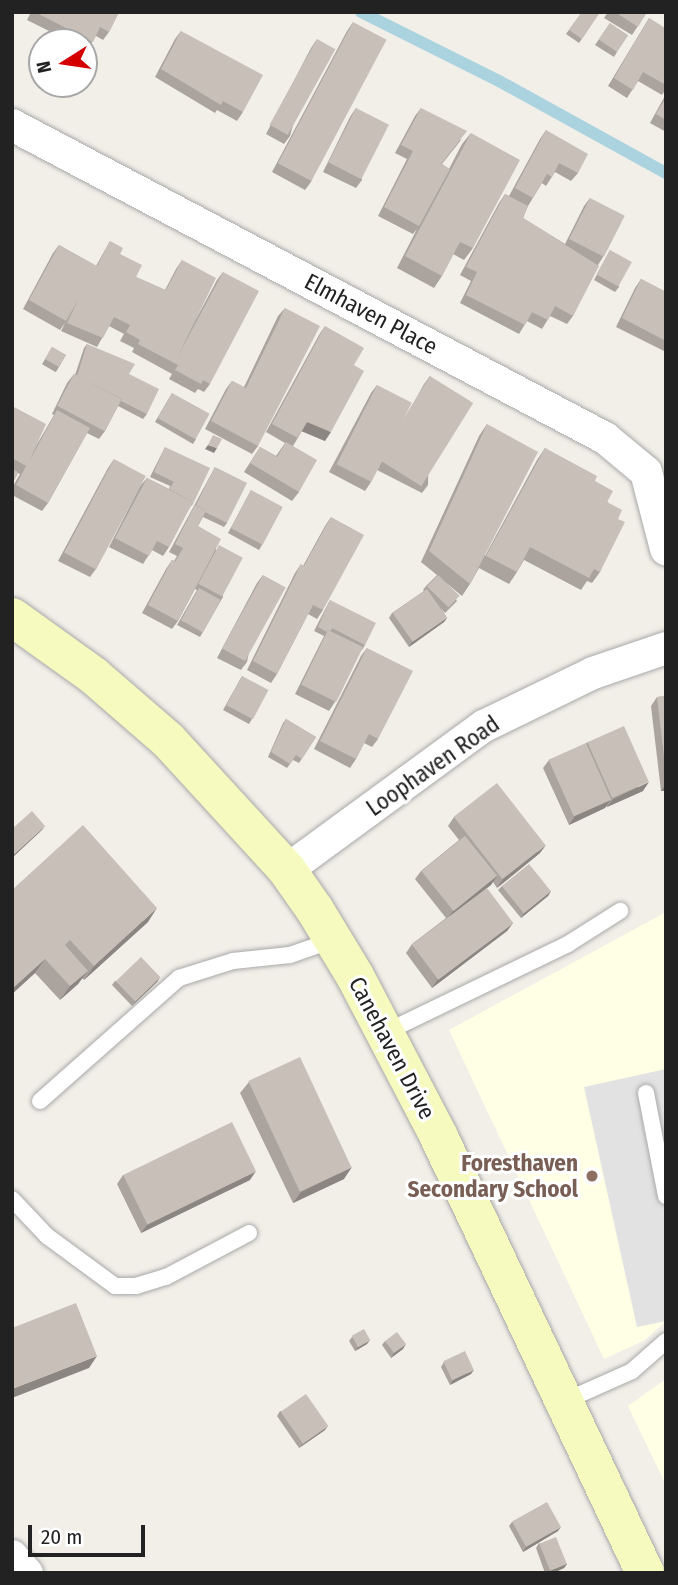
<!DOCTYPE html>
<html>
<head>
<meta charset="utf-8">
<style>
  body { margin:0 }
  #map { position:relative; width:678px; height:1585px; overflow:hidden; background:#f2efe9; font-family:"Fira Sans Condensed",sans-serif }
  div>[style] { position:absolute }
  [style*='--x'] { left:calc(var(--x)*1px); top:calc(var(--y)*1px); width:calc(var(--w)*1px); rotate:calc(var(--a)*1deg) }
  .education>* { inset:0; background:#ffffe5 }
  .parking>* { inset:0; background:#e2e2e2 }
  .stream>* { height:12px; margin:-6px; padding:0 6px; transform-origin:6px; border-radius:6px; background:#aad3df }
  .roads { filter:drop-shadow(0 0 2px #a9a9a9) drop-shadow(0 0 2px #a9a9a9) }
  .lane>* { height:16px; margin:-8px; padding:0 8px; transform-origin:8px; border-radius:8px; background:#fff }
  .street>* { height:32px; margin:-16px; padding:0 16px; transform-origin:16px; border-radius:16px; background:#fff }
  .secondary>* { height:38px; margin:-19px; padding:0 19px; transform-origin:19px; border-radius:19px; background:#f7fabf }
  .wall>* { inset:0; background:#aba49e; transform-origin:0 0 }
  .shaded-wall>* { inset:0; background:#8b8681 }
  .building>* { inset:0; background:#c7bfb8; transform-origin:0 0 }
  .dots>* { width:19px; height:19px; translate:-50% -50%; box-sizing:border-box; border:4px solid #fff; border-radius:50% }
  span { translate:-50% -50%; white-space:nowrap; text-align:center; line-height:1.15; -webkit-text-stroke:6px #fff; paint-order:stroke }
  .street-label { font-size:23px; color:#222 }
  .education-label { font-size:23px; color:#785e54; font-weight:700 }
  .right { translate:-100% -50%; text-align:right }
  .frame { position:absolute; inset:0; border:14px solid #222; pointer-events:none }
  .north { position:absolute; left:28px; top:28px; width:70px; height:70px; box-sizing:border-box; background:#fff; border:2px solid #a7a7a7; border-radius:50%; rotate:258deg; font-size:19px; font-weight:700; line-height:28px; text-align:center; color:#222 }
  .north::after { content:''; display:block; margin:auto; width:24px; height:32px; background:#d40000; clip-path:polygon(50% 0,100% 100%,50% 72%,0 100%) }
  .scale { position:absolute; left:28px; top:1525px; width:117px; height:32px; box-sizing:border-box; border:4px solid #222; border-top:0; padding-left:9px; font-size:21px; line-height:24px; white-space:nowrap; color:#222; -webkit-text-stroke:5px #fff; paint-order:stroke }
</style>
</head>
<body>
<div id="map">
  <div class="education">
    <i style="clip-path:polygon(666px 912px,666px 1321px,645px 1340px,604px 1359px,449px 1030px)"></i>
    <i style="clip-path:polygon(666px 1379px,666px 1485px,628px 1406px)"></i>
  </div>
  <div class="parking">
    <i style="clip-path:polygon(666px 1069px,666px 1321px,637px 1327px,584px 1087px)"></i>
  </div>
  <div class="stream">
    <i style="--x:361;--y:12;--w:154;--a:26.6"></i>
    <i style="--x:499;--y:81;--w:191;--a:28.9"></i>
  </div>
  <div class="roads">
    <div class="lane">
      <i style="--x:384;--y:1033;--w:204;--a:-25.8"></i>
      <i style="--x:568;--y:944;--w:62;--a:-32.4"></i>
      <i style="--x:646;--y:1093;--w:105;--a:79"></i>
      <i style="--x:40;--y:1101;--w:186;--a:-41.5"></i>
      <i style="--x:179;--y:978;--w:57;--a:-17.5"></i>
      <i style="--x:233;--y:961;--w:57;--a:-6"></i>
      <i style="--x:290;--y:955;--w:46;--a:-19.2"></i>
      <i style="--x:12;--y:1199;--w:51;--a:46.6"></i>
      <i style="--x:47;--y:1236;--w:84;--a:36.3"></i>
      <i style="--x:115;--y:1286;--w:21;--a:0"></i>
      <i style="--x:136;--y:1286;--w:31;--a:-17"></i>
      <i style="--x:166;--y:1277;--w:94;--a:-27.9"></i>
      <i style="--x:565;--y:1401;--w:73;--a:-24.1"></i>
      <i style="--x:632;--y:1371;--w:45;--a:-41.4"></i>
    </div>
    <div class="street">
      <i style="--x:12;--y:125;--w:671;--a:27.83"></i>
      <i style="--x:605;--y:438;--w:53;--a:39.7"></i>
      <i style="--x:646;--y:472;--w:80;--a:75.4"></i>
      <i style="--x:287;--y:870;--w:244;--a:-36.2"></i>
      <i style="--x:484;--y:726;--w:121;--a:-25.9"></i>
      <i style="--x:593;--y:673;--w:77;--a:-18.9"></i>
      <i style="--x:12;--y:1556;--w:23;--a:49"></i>
    </div>
    <div class="secondary">
      <i style="--x:12;--y:617;--w:101;--a:35.7"></i>
      <i style="--x:94;--y:676;--w:98;--a:40.9"></i>
      <i style="--x:168;--y:740;--w:176;--a:47.5"></i>
      <i style="--x:287;--y:870;--w:49;--a:55"></i>
      <i style="--x:315;--y:910;--w:77;--a:58.8"></i>
      <i style="--x:355;--y:976;--w:182;--a:62.4"></i>
      <i style="--x:439;--y:1137;--w:482;--a:64.7"></i>
    </div>
  </div>
  <div class="wall">
    <i style="clip-path:polygon(31px 12px,119px 12px,109px 32px,103px 40px,96px 36px,87px 50px,84px 49px,84px 42px,71px 42px,27px 20px)"></i>
    <i style="clip-path:polygon(582px 12px,600px 12px,579px 43px,566px 34px)"></i>
    <i style="clip-path:polygon(608px 12px,647px 12px,632px 35px,604px 18px)"></i>
    <i style="clip-path:polygon(649px 18px,666px 29px,666px 89px,662px 95px,638px 81px,627px 98px,608px 86px)"></i>
    <i style="clip-path:polygon(353px 22px,311px 182px,305px 190px,272px 172px,347px 31px)"></i>
    <i style="clip-path:polygon(610px 23px,617px 52px,614px 57px,595px 45px)"></i>
    <i style="clip-path:polygon(181px 31px,243px 112px,237px 121px,217px 110px,215px 113px,155px 77px,175px 39px)"></i>
    <i style="clip-path:polygon(317px 39px,290px 136px,284px 144px,266px 134px,311px 48px)"></i>
    <i style="clip-path:polygon(666px 94px,666px 132px,650px 123px)"></i>
    <i style="clip-path:polygon(356px 108px,362px 180px,356px 188px,323px 172px,350px 117px)"></i>
    <i style="clip-path:polygon(421px 108px,461px 140px,442px 164px,449px 169px,462px 144px,471px 133px,473px 248px,464px 260px,453px 254px,442px 276px,434px 288px,397px 268px,417px 229px,413px 234px,378px 216px,407px 159px,395px 153px,415px 116px)"></i>
    <i style="clip-path:polygon(546px 130px,578px 173px,571px 181px,555px 172px,546px 186px,542px 183px,528px 206px,523px 218px,565px 244px,584px 206px,590px 198px,603px 257px,598px 265px,573px 316px,567px 324px,550px 316px,542px 329px,527px 321px,519px 334px,460px 303px,471px 281px,460px 275px,499px 203px,505px 194px,509px 196px,540px 139px)"></i>
    <i style="clip-path:polygon(110px 241px,120px 254px,136px 277px,165px 290px,176px 269px,182px 260px,196px 319px,217px 280px,223px 272px,210px 384px,204px 392px,198px 389px,195px 393px,169px 379px,172px 374px,132px 352px,134px 348px,120px 341px,124px 334px,109px 326px,97px 347px,61px 331px,65px 323px,60px 330px,23px 309px,53px 253px,59px 245px,96px 266px)"></i>
    <i style="clip-path:polygon(610px 250px,619px 287px,615px 292px,594px 280px)"></i>
    <i style="clip-path:polygon(641px 279px,666px 292px,666px 352px,616px 327px,635px 288px)"></i>
    <i style="clip-path:polygon(285px 308px,258px 446px,252px 454px,205px 429px,226px 389px,232px 381px,244px 387px,278px 316px)"></i>
    <i style="clip-path:polygon(325px 326px,354px 365px,325px 441px,302px 431px,293px 446px,299px 492px,292px 501px,244px 472px,260px 447px,276px 456px,285px 443px,266px 432px,319px 335px)"></i>
    <i style="clip-path:polygon(87px 344px,129px 374px,147px 414px,143px 419px,118px 406px,105px 431px,99px 439px,87px 433px,48px 503px,42px 511px,12px 495px,12px 488px,20px 474px,18px 473px,12px 484px,12px 409px,36px 446px,54px 415px,52px 414px,67px 383px,74px 374px,75px 375px,84px 348px)"></i>
    <i style="left:52px;top:347px;width:16px;height:20px;rotate:30deg"></i>
    <i style="clip-path:polygon(430px 376px,428px 485px,422px 493px,377px 470px,424px 384px)"></i>
    <i style="clip-path:polygon(377px 385px,371px 482px,365px 491px,329px 472px,371px 393px)"></i>
    <i style="clip-path:polygon(172px 393px,196px 439px,193px 444px,155px 422px)"></i>
    <i style="clip-path:polygon(487px 424px,485px 556px,537px 460px,545px 448px,595px 481px,618px 519px,600px 572px,592px 583px,587px 581px,581px 590px,524px 560px,517px 572px,509px 584px,479px 568px,470px 584px,462px 596px,445px 582px,457px 601px,445px 613px,441px 608px,447px 618px,444px 622px,409px 647px,389px 618px,392px 613px,424px 591px,423px 590px,426px 586px,437px 575px,421px 562px,479px 436px)"></i>
    <i style="clip-path:polygon(165px 447px,193px 504px,189px 508px,169px 547px,163px 556px,152px 550px,143px 564px,109px 547px,140px 486px,147px 478px,169px 489px,170px 486px,150px 477px)"></i>
    <i style="clip-path:polygon(114px 459px,96px 569px,90px 577px,58px 561px,108px 468px)"></i>
    <i style="clip-path:polygon(215px 467px,227px 523px,224px 527px,203px 517px,198px 526px,216px 548px,223px 597px,200px 637px,177px 625px,197px 590px,195px 589px,178px 621px,172px 629px,142px 613px,166px 569px,172px 560px,174px 561px,177px 556px,169px 552px)"></i>
    <i style="clip-path:polygon(251px 490px,262px 545px,259px 550px,228px 533px)"></i>
    <i style="clip-path:polygon(331px 517px,323px 610px,317px 619px,308px 614px,277px 674px,271px 683px,247px 670px,295px 573px,301px 564px,303px 566px,325px 526px)"></i>
    <i style="clip-path:polygon(263px 575px,247px 662px,241px 670px,217px 658px,257px 583px)"></i>
    <i style="clip-path:polygon(330px 600px,365px 645px,362px 650px,361px 650px,335px 702px,329px 711px,295px 694px,324px 636px,314px 631px)"></i>
    <i style="clip-path:polygon(367px 648px,378px 739px,372px 747px,364px 743px,356px 759px,350px 768px,314px 749px,361px 656px)"></i>
    <i style="clip-path:polygon(242px 676px,252px 719px,249px 724px,223px 710px)"></i>
    <i style="clip-path:polygon(666px 696px,666px 791px,661px 791px,651px 706px,657px 697px)"></i>
    <i style="clip-path:polygon(286px 719px,316px 737px,299px 763px,293px 760px,287px 768px,268px 757px,283px 723px)"></i>
    <i style="clip-path:polygon(587px 742px,643px 791px,607px 807px,606px 806px,605px 808px,569px 825px,543px 768px,549px 760px,586px 744px)"></i>
    <i style="clip-path:polygon(454px 817px,540px 853px,497px 888px,493px 882px,483px 890px,513px 923px,507px 931px,432px 988px,406px 953px,412px 944px,446px 918px,415px 879px,421px 871px,459px 840px,448px 826px)"></i>
    <i style="clip-path:polygon(502px 886px,551px 891px,548px 896px,521px 918px,498px 890px)"></i>
    <i style="clip-path:polygon(12px 890px,148px 922px,84px 980px,82px 978px,78px 984px,60px 1000px,35px 973px,12px 994px)"></i>
    <i style="clip-path:polygon(160px 977px,157px 982px,132px 1006px,112px 985px,115px 981px)"></i>
    <i style="clip-path:polygon(249px 1082px,344px 1179px,293px 1203px,240px 1093px)"></i>
    <i style="clip-path:polygon(123px 1175px,250px 1180px,141px 1233px,117px 1184px)"></i>
    <i style="clip-path:polygon(352px 1337px,367px 1344px,355px 1351px,349px 1341px)"></i>
    <i style="clip-path:polygon(385px 1341px,403px 1349px,391px 1358px,382px 1345px)"></i>
    <i style="clip-path:polygon(444px 1362px,471px 1374px,450px 1385px,441px 1367px)"></i>
    <i style="clip-path:polygon(280px 1411px,325px 1430px,299px 1448px,277px 1416px)"></i>
    <i style="clip-path:polygon(512px 1522px,558px 1531px,523px 1552px,509px 1526px)"></i>
    <i style="clip-path:polygon(539px 1543px,567px 1564px,564px 1568px,553px 1573px,545px 1573px,536px 1548px)"></i>
  </div>
  <div class="shaded-wall">
    <i style="clip-path:polygon(307px 422px,331px 432px,325px 441px,301px 431px)"></i>
    <i style="clip-path:polygon(208px 445px,217px 448px,214px 453px,205px 449px)"></i>
    <i style="clip-path:polygon(447px 618px,444px 622px,409px 647px,412px 642px)"></i>
    <i style="clip-path:polygon(649px 782px,643px 791px,607px 807px,613px 799px)"></i>
    <i style="clip-path:polygon(666px 784px,666px 791px,661px 791px)"></i>
    <i style="clip-path:polygon(611px 800px,605px 808px,569px 825px,575px 816px)"></i>
    <i style="clip-path:polygon(45px 826px,42px 830px,12px 858px,12px 856px)"></i>
    <i style="clip-path:polygon(546px 845px,540px 853px,497px 888px,503px 879px)"></i>
    <i style="clip-path:polygon(497px 876px,491px 885px,447px 919px,453px 911px)"></i>
    <i style="clip-path:polygon(551px 891px,548px 896px,521px 918px,524px 913px)"></i>
    <i style="clip-path:polygon(157px 908px,148px 922px,84px 980px,94px 966px)"></i>
    <i style="clip-path:polygon(513px 923px,507px 931px,432px 988px,438px 979px)"></i>
    <i style="clip-path:polygon(45px 959px,35px 973px,12px 994px,12px 989px)"></i>
    <i style="clip-path:polygon(88px 971px,78px 984px,60px 1000px,70px 986px)"></i>
    <i style="clip-path:polygon(160px 977px,157px 982px,132px 1006px,136px 1001px)"></i>
    <i style="clip-path:polygon(352px 1167px,344px 1179px,293px 1203px,301px 1192px)"></i>
    <i style="clip-path:polygon(256px 1171px,250px 1180px,141px 1233px,147px 1225px)"></i>
    <i style="clip-path:polygon(370px 1340px,367px 1344px,355px 1351px,358px 1347px)"></i>
    <i style="clip-path:polygon(406px 1344px,403px 1349px,391px 1358px,394px 1353px)"></i>
    <i style="clip-path:polygon(97px 1356px,89px 1368px,12px 1398px,12px 1389px)"></i>
    <i style="clip-path:polygon(474px 1370px,471px 1374px,450px 1385px,453px 1380px)"></i>
    <i style="clip-path:polygon(328px 1426px,325px 1430px,299px 1448px,303px 1444px)"></i>
    <i style="clip-path:polygon(561px 1527px,558px 1531px,523px 1552px,526px 1547px)"></i>
    <i style="clip-path:polygon(567px 1564px,564px 1568px,553px 1573px,548px 1573px,549px 1571px)"></i>
  </div>
  <div class="building">
    <i style="clip-path:polygon(35px 12px,119px 12px,109px 32px,100px 27px,93px 42px)"></i>
    <i style="clip-path:polygon(582px 12px,600px 12px,582px 39px,569px 30px)"></i>
    <i style="clip-path:polygon(615px 12px,647px 12px,638px 27px)"></i>
    <i style="clip-path:polygon(649px 18px,666px 29px,666px 85px,643px 72px,633px 90px,614px 78px)"></i>
    <i style="left:353px;top:22px;width:38px;height:160px;rotate:28deg"></i>
    <i style="left:610px;top:23px;width:22px;height:20px;rotate:34deg"></i>
    <i style="clip-path:polygon(181px 31px,263px 75px,243px 112px,223px 101px,221px 105px,161px 69px)"></i>
    <i style="left:317px;top:39px;width:21px;height:98px;rotate:29deg"></i>
    <i style="clip-path:polygon(666px 97px,666px 120px,656px 114px)"></i>
    <i style="left:356px;top:108px;width:37px;height:61px;rotate:27deg"></i>
    <i style="clip-path:polygon(421px 108px,467px 131px,441px 164px,450px 169px,419px 226px,384px 207px,413px 151px,401px 145px)"></i>
    <i style="clip-path:polygon(546px 130px,588px 154px,578px 173px,559px 163px,552px 177px,547px 174px,533px 198px,515px 188px)"></i>
    <i style="clip-path:polygon(471px 133px,520px 160px,473px 248px,460px 242px,442px 276px,405px 256px)"></i>
    <i style="clip-path:polygon(505px 194px,528px 206px,523px 218px,599px 266px,573px 316px,555px 306px,548px 320px,532px 312px,525px 325px,466px 295px,477px 272px,466px 267px)"></i>
    <i style="left:590px;top:198px;width:39px;height:46px;rotate:27deg"></i>
    <i style="clip-path:polygon(110px 241px,123px 248px,120px 254px,142px 265px,136px 277px,166px 290px,182px 260px,216px 278px,178px 356px,223px 272px,259px 291px,210px 384px,203px 380px,201px 384px,175px 370px,178px 365px,138px 344px,140px 340px,126px 332px,130px 325px,114px 317px,103px 338px,67px 323px,78px 300px,66px 321px,29px 300px,59px 245px,97px 266px)"></i>
    <i style="left:610px;top:250px;width:25px;height:28px;rotate:29deg"></i>
    <i style="clip-path:polygon(641px 279px,666px 292px,666px 341px,622px 318px)"></i>
    <i style="clip-path:polygon(285px 308px,320px 326px,258px 446px,211px 421px,232px 381px,246px 388px)"></i>
    <i style="clip-path:polygon(325px 326px,364px 348px,354px 365px,364px 371px,331px 432px,307px 422px,298px 438px,272px 424px)"></i>
    <i style="clip-path:polygon(87px 344px,135px 364px,129px 374px,159px 389px,147px 414px,121px 401px,122px 399px,77px 376px)"></i>
    <i style="left:52px;top:347px;width:16px;height:14px;rotate:30deg"></i>
    <i style="left:74px;top:374px;width:54px;height:36px;rotate:28deg"></i>
    <i style="left:430px;top:376px;width:51px;height:98px;rotate:32deg"></i>
    <i style="left:377px;top:385px;width:39px;height:89px;rotate:27deg"></i>
    <i style="left:172px;top:393px;width:43px;height:29px;rotate:29deg"></i>
    <i style="clip-path:polygon(14px 407px,46px 424px,30px 460px,57px 410px,90px 428px,48px 503px,16px 485px,26px 466px,12px 458px,12px 410px)"></i>
    <i style="clip-path:polygon(487px 424px,538px 452px,470px 584px,429px 551px)"></i>
    <i style="clip-path:polygon(213px 435px,222px 439px,217px 448px,208px 445px)"></i>
    <i style="clip-path:polygon(286px 442px,317px 460px,299px 492px,250px 463px,260px 447px,277px 457px)"></i>
    <i style="clip-path:polygon(165px 447px,210px 468px,193px 504px,192px 503px,193px 502px,169px 489px,174px 482px,154px 472px)"></i>
    <i style="clip-path:polygon(545px 448px,597px 476px,595px 481px,613px 491px,607px 502px,622px 510px,618px 519px,625px 522px,600px 572px,594px 569px,589px 578px,530px 547px,517px 572px,486px 556px)"></i>
    <i style="left:114px;top:459px;width:36px;height:106px;rotate:28deg"></i>
    <i style="clip-path:polygon(215px 467px,247px 483px,227px 523px,205px 512px,206px 511px,196px 505px)"></i>
    <i style="clip-path:polygon(12px 469px,18px 472px,12px 484px)"></i>
    <i style="clip-path:polygon(147px 478px,193px 502px,169px 547px,157px 541px,149px 556px,115px 538px)"></i>
    <i style="left:251px;top:490px;width:36px;height:43px;rotate:28deg"></i>
    <i style="clip-path:polygon(195px 505px,206px 511px,198px 526px,221px 539px,178px 621px,148px 605px,172px 560px,175px 562px,183px 548px,175px 544px)"></i>
    <i style="clip-path:polygon(331px 517px,364px 535px,323px 610px,313px 605px,277px 674px,253px 661px,301px 564px,304px 566px)"></i>
    <i style="left:219px;top:545px;width:27px;height:44px;rotate:28deg"></i>
    <i style="left:263px;top:575px;width:26px;height:84px;rotate:29deg"></i>
    <i style="left:438px;top:575px;width:30px;height:16px;rotate:44deg"></i>
    <i style="left:199px;top:588px;width:25px;height:37px;rotate:29deg"></i>
    <i style="left:427px;top:589px;width:35px;height:42px;rotate:55deg"></i>
    <i style="clip-path:polygon(330px 600px,376px 623px,365px 645px,332px 628px,331px 631px,328px 630px,327px 632px,318px 627px)"></i>
    <i style="left:328px;top:630px;width:39px;height:61px;rotate:26deg"></i>
    <i style="clip-path:polygon(367px 648px,413px 671px,378px 739px,369px 734px,356px 759px,320px 741px)"></i>
    <i style="left:242px;top:676px;width:30px;height:33px;rotate:28deg"></i>
    <i style="clip-path:polygon(666px 696px,666px 774px,657px 697px)"></i>
    <i style="clip-path:polygon(286px 719px,316px 737px,302px 759px,296px 755px,290px 764px,271px 752px)"></i>
    <i style="left:624px;top:726px;width:61px;height:40px;rotate:66deg"></i>
    <i style="left:586px;top:743px;width:62px;height:41px;rotate:66deg"></i>
    <i style="left:497px;top:783px;width:79px;height:55px;rotate:52deg"></i>
    <i style="clip-path:polygon(32px 811px,45px 826px,12px 856px,12px 829px)"></i>
    <i style="clip-path:polygon(83px 825px,157px 908px,94px 966px,70px 940px,65px 945px,88px 971px,70px 986px,45px 959px,12px 989px,12px 890px)"></i>
    <i style="left:465px;top:836px;width:51px;height:56px;rotate:51deg"></i>
    <i style="left:529px;top:864px;width:35px;height:35px;rotate:51deg"></i>
    <i style="left:487px;top:888px;width:44px;height:94px;rotate:53deg"></i>
    <i style="left:141px;top:957px;width:28px;height:35px;rotate:46deg"></i>
    <i style="left:300px;top:1057px;width:122px;height:57px;rotate:65deg"></i>
    <i style="left:232px;top:1122px;width:55px;height:121px;rotate:64deg"></i>
    <i style="clip-path:polygon(76px 1303px,97px 1356px,12px 1389px,12px 1328px)"></i>
    <i style="left:364px;top:1329px;width:13px;height:14px;rotate:61deg"></i>
    <i style="left:397px;top:1332px;width:15px;height:15px;rotate:53deg"></i>
    <i style="left:465px;top:1351px;width:21px;height:24px;rotate:65deg"></i>
    <i style="left:306px;top:1394px;width:39px;height:31px;rotate:55deg"></i>
    <i style="left:547px;top:1502px;width:29px;height:40px;rotate:61deg"></i>
    <i style="left:556px;top:1537px;width:29px;height:18px;rotate:68deg"></i>
  </div>
  <div class="dots">
    <i style="left:592px;top:1176px;background:#8d6e63"></i>
  </div>
  <div class="street-label">
    <span style="left:371px;top:314px;rotate:28deg">Elmhaven Place</span>
    <span style="left:433px;top:766px;rotate:-35deg">Loophaven Road</span>
    <span style="left:392px;top:1048px;rotate:62deg">Canehaven Drive</span>
  </div>
  <div class="education-label">
    <span class="right" style="left:578px;top:1176px">Foresthaven<br>Secondary School</span>
  </div>
  <div class="frame"></div>
  <div class="north">N</div>
  <div class="scale">20 m</div>
</div>
</body>
</html>
